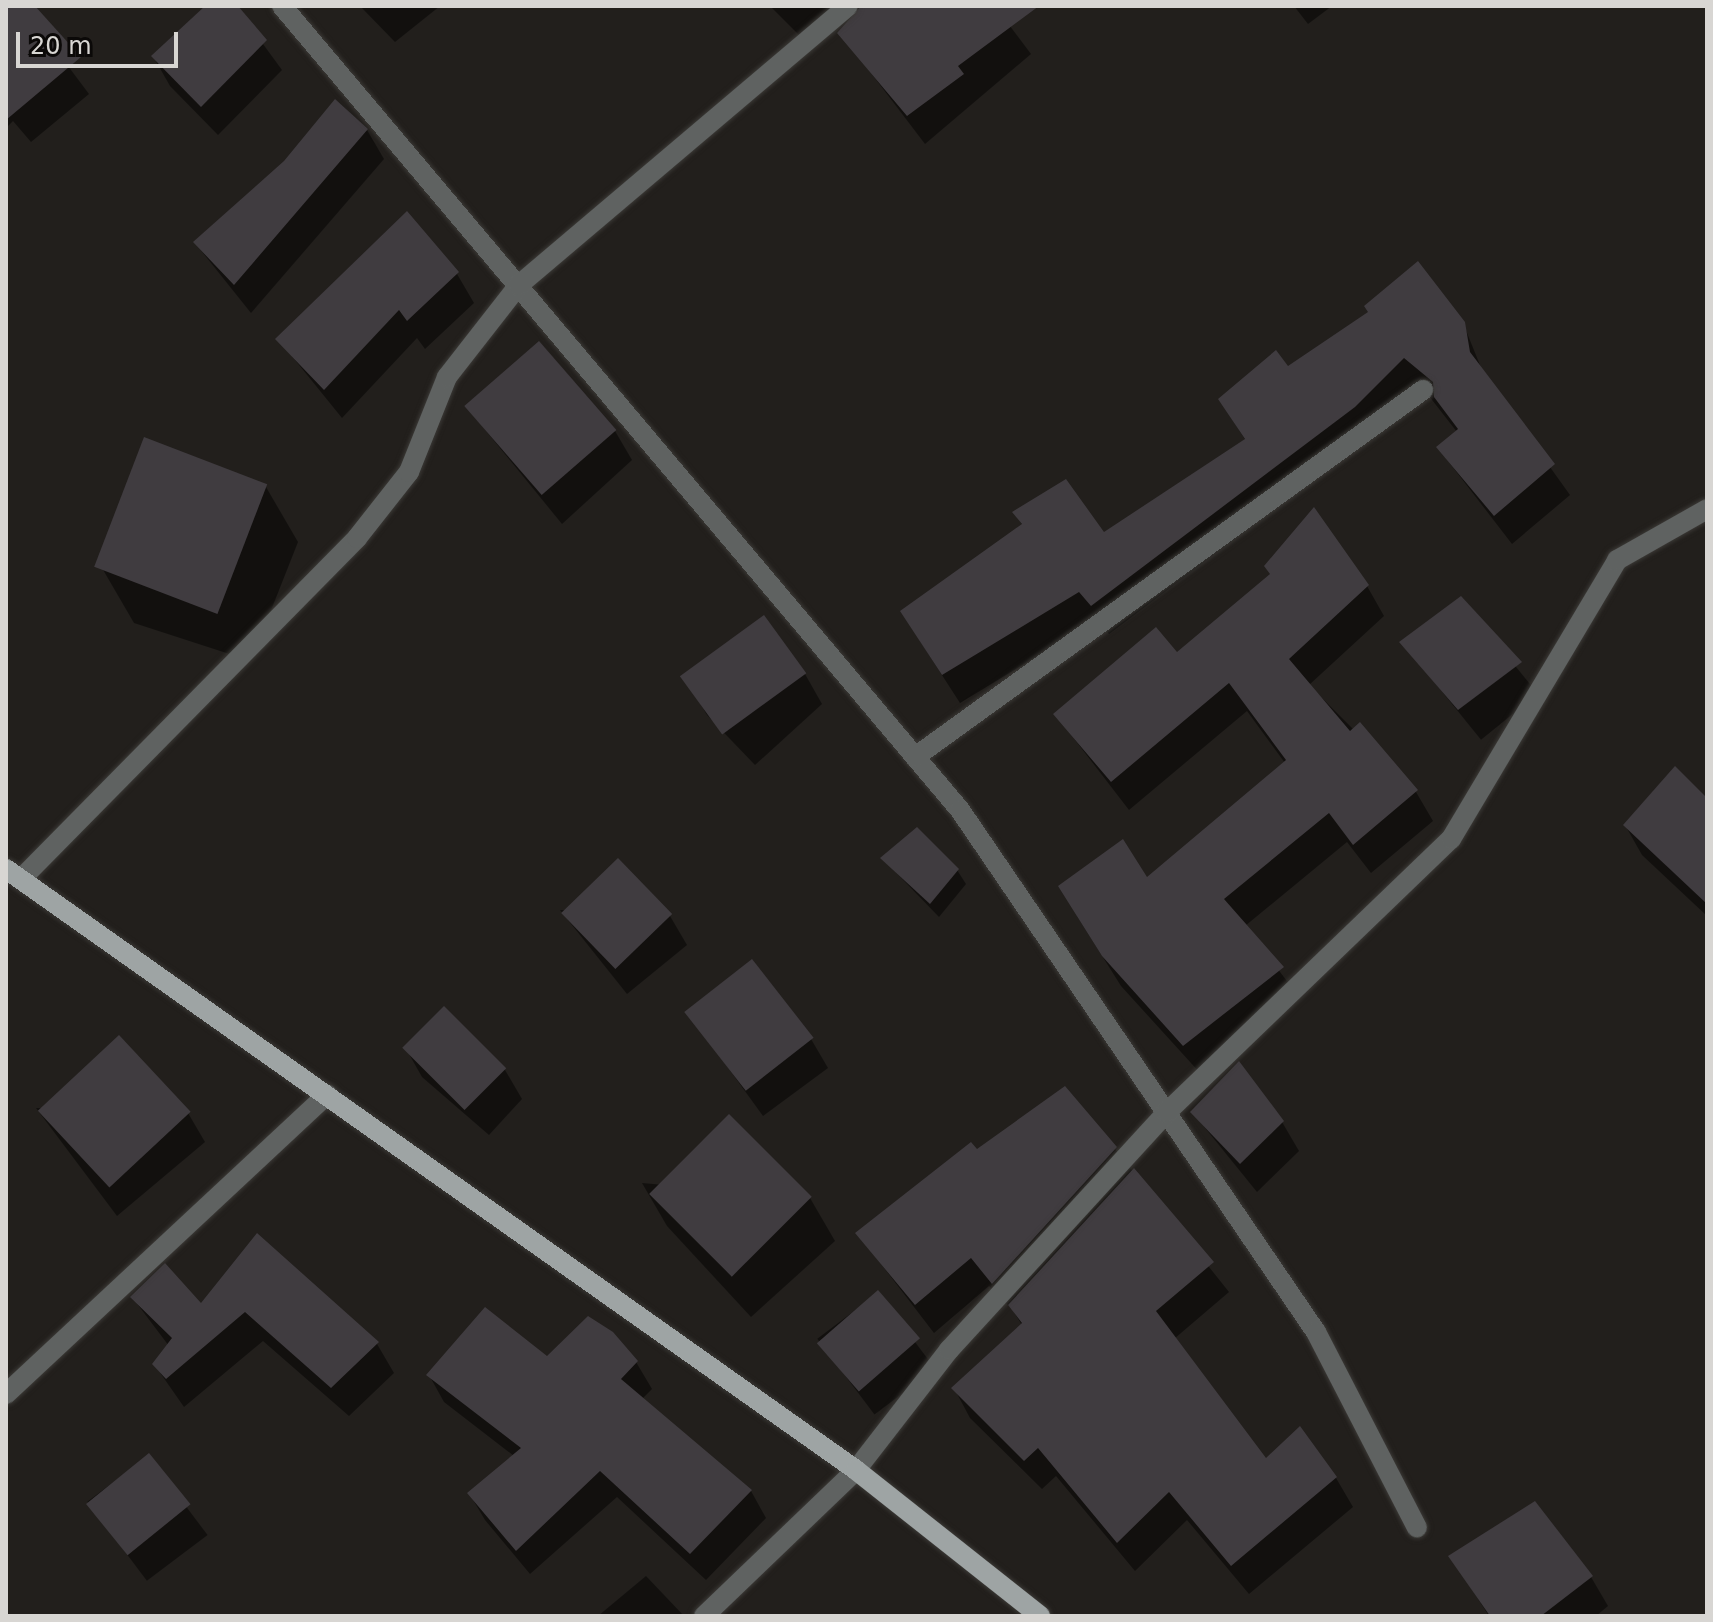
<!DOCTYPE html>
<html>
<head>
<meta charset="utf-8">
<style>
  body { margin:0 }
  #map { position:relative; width:1713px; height:1622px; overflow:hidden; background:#221f1c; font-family:"DejaVu Sans",sans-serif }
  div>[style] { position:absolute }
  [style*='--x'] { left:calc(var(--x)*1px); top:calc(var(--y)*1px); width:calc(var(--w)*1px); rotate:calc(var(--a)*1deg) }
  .shadow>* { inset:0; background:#0007; transform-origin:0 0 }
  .building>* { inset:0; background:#403c40; transform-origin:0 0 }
  .roads { filter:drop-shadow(0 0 2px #3b3936) drop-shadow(0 0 2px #3b3936) }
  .minor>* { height:20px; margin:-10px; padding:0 10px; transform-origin:10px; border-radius:10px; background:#5f6261 }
  .major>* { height:20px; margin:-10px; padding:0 10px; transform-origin:10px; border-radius:10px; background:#9ea4a4 }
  span { translate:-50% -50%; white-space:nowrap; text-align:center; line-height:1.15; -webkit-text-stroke:7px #0b0908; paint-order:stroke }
  .frame { position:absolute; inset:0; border:8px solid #d8d6d3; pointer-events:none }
  .scale { position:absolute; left:16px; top:32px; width:162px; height:36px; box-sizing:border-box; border:4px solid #d8d6d3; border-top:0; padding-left:10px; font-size:24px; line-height:28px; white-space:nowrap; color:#d8d6d3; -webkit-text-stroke:6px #0b0908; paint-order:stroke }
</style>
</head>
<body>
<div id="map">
  <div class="shadow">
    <i style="clip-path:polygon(6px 6px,23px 6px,89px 94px,31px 142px,13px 121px,6px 128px)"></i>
    <i style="clip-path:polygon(208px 6px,235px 6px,282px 70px,218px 135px,170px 86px,153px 56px)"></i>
    <i style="clip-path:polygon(360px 6px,440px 6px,395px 42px)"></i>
    <i style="clip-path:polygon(770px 6px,852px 6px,812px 48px)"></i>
    <i style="clip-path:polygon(909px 6px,995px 6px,1031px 54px,925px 144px,855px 52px)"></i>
    <i style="clip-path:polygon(1294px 6px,1332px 6px,1308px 24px)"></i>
    <i style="clip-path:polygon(367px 130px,384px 159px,251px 313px,195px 243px)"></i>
    <i style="clip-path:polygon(457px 274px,474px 303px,425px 349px,417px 338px,342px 418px,278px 339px)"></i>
    <i style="clip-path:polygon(1463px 323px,1484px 375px,1570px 495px,1512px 544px,1438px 448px,1457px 432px,1422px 387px,1371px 436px,1109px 634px,1097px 620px,960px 703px,920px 641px,1023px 526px,1015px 513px,1103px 534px,1246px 441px,1220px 400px,1288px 369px)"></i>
    <i style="clip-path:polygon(469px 410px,615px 431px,632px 460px,562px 524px)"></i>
    <i style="clip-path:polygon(266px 487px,298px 542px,251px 661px,134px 623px,102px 568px)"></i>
    <i style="clip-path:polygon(1367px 586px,1384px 616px,1309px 685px,1416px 792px,1433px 821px,1371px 873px,1347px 842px,1245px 926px,1299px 997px,1201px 1074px,1121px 986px,1077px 916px,1146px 880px,1285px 763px,1247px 711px,1129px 810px,1055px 714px,1176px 655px)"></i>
    <i style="left:1461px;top:599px;width:122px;height:73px;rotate:51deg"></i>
    <i style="clip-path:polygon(805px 674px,822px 704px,755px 765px,707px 715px,690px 686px)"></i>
    <i style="clip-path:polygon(1707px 800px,1707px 916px,1642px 855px,1625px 825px)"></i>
    <i style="clip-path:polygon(882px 858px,957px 870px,966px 884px,939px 917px)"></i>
    <i style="clip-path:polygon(560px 910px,670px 916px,687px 945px,627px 994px)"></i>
    <i style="clip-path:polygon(692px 1018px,811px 1039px,828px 1068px,763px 1116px)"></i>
    <i style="clip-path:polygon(405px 1047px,505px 1070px,522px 1099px,489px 1135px,422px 1077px)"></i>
    <i style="clip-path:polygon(36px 1108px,188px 1113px,205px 1142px,117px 1216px)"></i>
    <i style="clip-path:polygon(1193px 1113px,1282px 1122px,1299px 1151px,1257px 1192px)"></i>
    <i style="clip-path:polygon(1115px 1149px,1229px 1292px,1174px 1339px,1266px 1461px,1336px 1478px,1353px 1507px,1249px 1594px,1187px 1520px,1135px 1571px,1056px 1476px,1042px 1489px,970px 1418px,954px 1388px,1022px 1325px,1012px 1309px,989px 1286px,934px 1333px,858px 1234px,977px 1152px)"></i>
    <i style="clip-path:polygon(642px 1183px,810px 1198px,835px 1241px,751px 1317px,667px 1226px)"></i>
    <i style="clip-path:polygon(257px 1236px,377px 1344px,394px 1373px,349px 1416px,263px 1341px,184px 1407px,154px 1364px,169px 1346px,132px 1297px,201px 1306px)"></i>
    <i style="left:878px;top:1293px;width:95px;height:76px;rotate:53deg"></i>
    <i style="clip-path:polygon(547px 1358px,636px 1362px,652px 1389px,642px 1399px,751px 1491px,766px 1518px,706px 1580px,617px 1497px,530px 1574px,485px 1520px,469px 1493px,514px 1456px,444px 1402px,429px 1375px)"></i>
    <i style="left:148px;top:1456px;width:99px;height:76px;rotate:53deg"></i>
    <i style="clip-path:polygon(1451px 1557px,1591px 1577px,1608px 1606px,1596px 1616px,1489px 1616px)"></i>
    <i style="clip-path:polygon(646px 1576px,684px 1616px,598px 1616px)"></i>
  </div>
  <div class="building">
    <i style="clip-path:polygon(6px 6px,35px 6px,81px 57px,6px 120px)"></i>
    <i style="clip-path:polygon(205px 6px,238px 6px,267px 40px,201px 107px,151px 56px)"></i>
    <i style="clip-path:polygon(861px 6px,1039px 6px,958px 66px,964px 74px,907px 116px,837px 33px)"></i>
    <i style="clip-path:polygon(335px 99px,368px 129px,234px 285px,193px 242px,284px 161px)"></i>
    <i style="clip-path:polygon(407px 211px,459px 272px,407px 321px,399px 310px,324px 390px,275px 339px)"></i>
    <i style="clip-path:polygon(1418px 261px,1465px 322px,1470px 352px,1555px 464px,1494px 516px,1436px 447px,1458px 429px,1434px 397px,1433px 382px,1404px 358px,1355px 407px,1091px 606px,1079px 592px,942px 675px,900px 611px,1022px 524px,1012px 512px,1066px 479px,1104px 532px,1245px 439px,1218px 399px,1276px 350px,1288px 366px,1368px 312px,1364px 306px)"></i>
    <i style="left:539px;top:341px;width:118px;height:99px;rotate:49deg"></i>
    <i style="left:144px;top:437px;width:132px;height:139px;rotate:21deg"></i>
    <i style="clip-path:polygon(1314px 507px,1369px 585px,1289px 659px,1350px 731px,1360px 722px,1418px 790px,1353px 845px,1329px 813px,1224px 899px,1284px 967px,1183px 1046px,1102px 956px,1058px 886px,1123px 839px,1147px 877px,1286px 760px,1229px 683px,1111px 782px,1053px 714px,1156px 627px,1177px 652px,1270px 574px,1264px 566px)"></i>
    <i style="clip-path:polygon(1461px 596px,1522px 662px,1458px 710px,1399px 642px)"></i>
    <i style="left:764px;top:615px;width:72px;height:104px;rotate:54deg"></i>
    <i style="clip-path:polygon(1675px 766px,1707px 798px,1707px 904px,1623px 825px)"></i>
    <i style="clip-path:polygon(917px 827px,959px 869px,930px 904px,880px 858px)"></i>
    <i style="left:618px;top:858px;width:78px;height:79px;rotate:46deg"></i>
    <i style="left:752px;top:959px;width:100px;height:86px;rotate:52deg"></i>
    <i style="left:444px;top:1006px;width:88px;height:59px;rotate:45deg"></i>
    <i style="left:119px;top:1035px;width:105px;height:111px;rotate:47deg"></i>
    <i style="clip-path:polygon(1239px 1061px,1284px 1121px,1240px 1164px,1190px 1112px)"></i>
    <i style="clip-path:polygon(1065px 1086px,1117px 1147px,992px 1284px,971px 1258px,915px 1305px,855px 1233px,971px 1142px,977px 1149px)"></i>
    <i style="left:729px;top:1114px;width:117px;height:113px;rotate:45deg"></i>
    <i style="clip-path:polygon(1134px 1168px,1214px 1262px,1156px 1311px,1266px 1458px,1300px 1426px,1337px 1477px,1231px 1566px,1169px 1492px,1117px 1543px,1038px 1448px,1024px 1461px,951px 1388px,1022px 1323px,1008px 1305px)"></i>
    <i style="clip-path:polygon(257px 1233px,379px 1342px,331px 1388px,245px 1312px,166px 1379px,152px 1364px,172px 1338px,130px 1297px,165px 1263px,201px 1303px)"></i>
    <i style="left:878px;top:1290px;width:64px;height:81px;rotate:49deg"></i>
    <i style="clip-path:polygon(485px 1307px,547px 1356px,588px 1316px,613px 1332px,638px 1361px,621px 1379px,752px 1490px,690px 1554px,600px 1471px,516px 1551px,467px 1493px,521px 1448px,426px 1375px)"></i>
    <i style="left:149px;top:1453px;width:66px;height:81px;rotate:51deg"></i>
    <i style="clip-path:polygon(1535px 1501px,1593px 1576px,1541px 1616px,1490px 1616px,1448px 1556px)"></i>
  </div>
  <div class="roads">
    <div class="minor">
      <i style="--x:282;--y:6;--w:1052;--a:49.86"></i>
      <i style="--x:960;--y:810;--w:632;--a:55.71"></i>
      <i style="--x:1316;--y:1332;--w:220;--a:62.7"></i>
      <i style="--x:915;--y:757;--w:627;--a:-35.85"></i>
      <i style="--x:21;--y:879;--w:479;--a:-45.4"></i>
      <i style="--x:357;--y:538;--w:84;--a:-51.8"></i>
      <i style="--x:409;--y:472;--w:102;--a:-68.2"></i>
      <i style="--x:447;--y:377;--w:117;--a:-52"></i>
      <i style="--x:519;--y:285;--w:431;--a:-40.3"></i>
      <i style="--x:6;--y:1394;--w:439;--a:-43"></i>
      <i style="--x:704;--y:1616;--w:211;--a:-43.8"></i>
      <i style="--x:856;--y:1470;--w:152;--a:-52.2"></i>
      <i style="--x:949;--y:1350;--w:323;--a:-47.5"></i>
      <i style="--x:1167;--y:1112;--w:394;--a:-43.9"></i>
      <i style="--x:1451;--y:839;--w:325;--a:-59.2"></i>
      <i style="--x:1617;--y:560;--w:103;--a:-29.5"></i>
    </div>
    <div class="major">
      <i style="--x:6;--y:869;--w:1041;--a:35.26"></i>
      <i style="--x:856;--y:1470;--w:235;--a:38.4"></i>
    </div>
  </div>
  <div class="frame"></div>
  <div class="scale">20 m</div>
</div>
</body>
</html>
